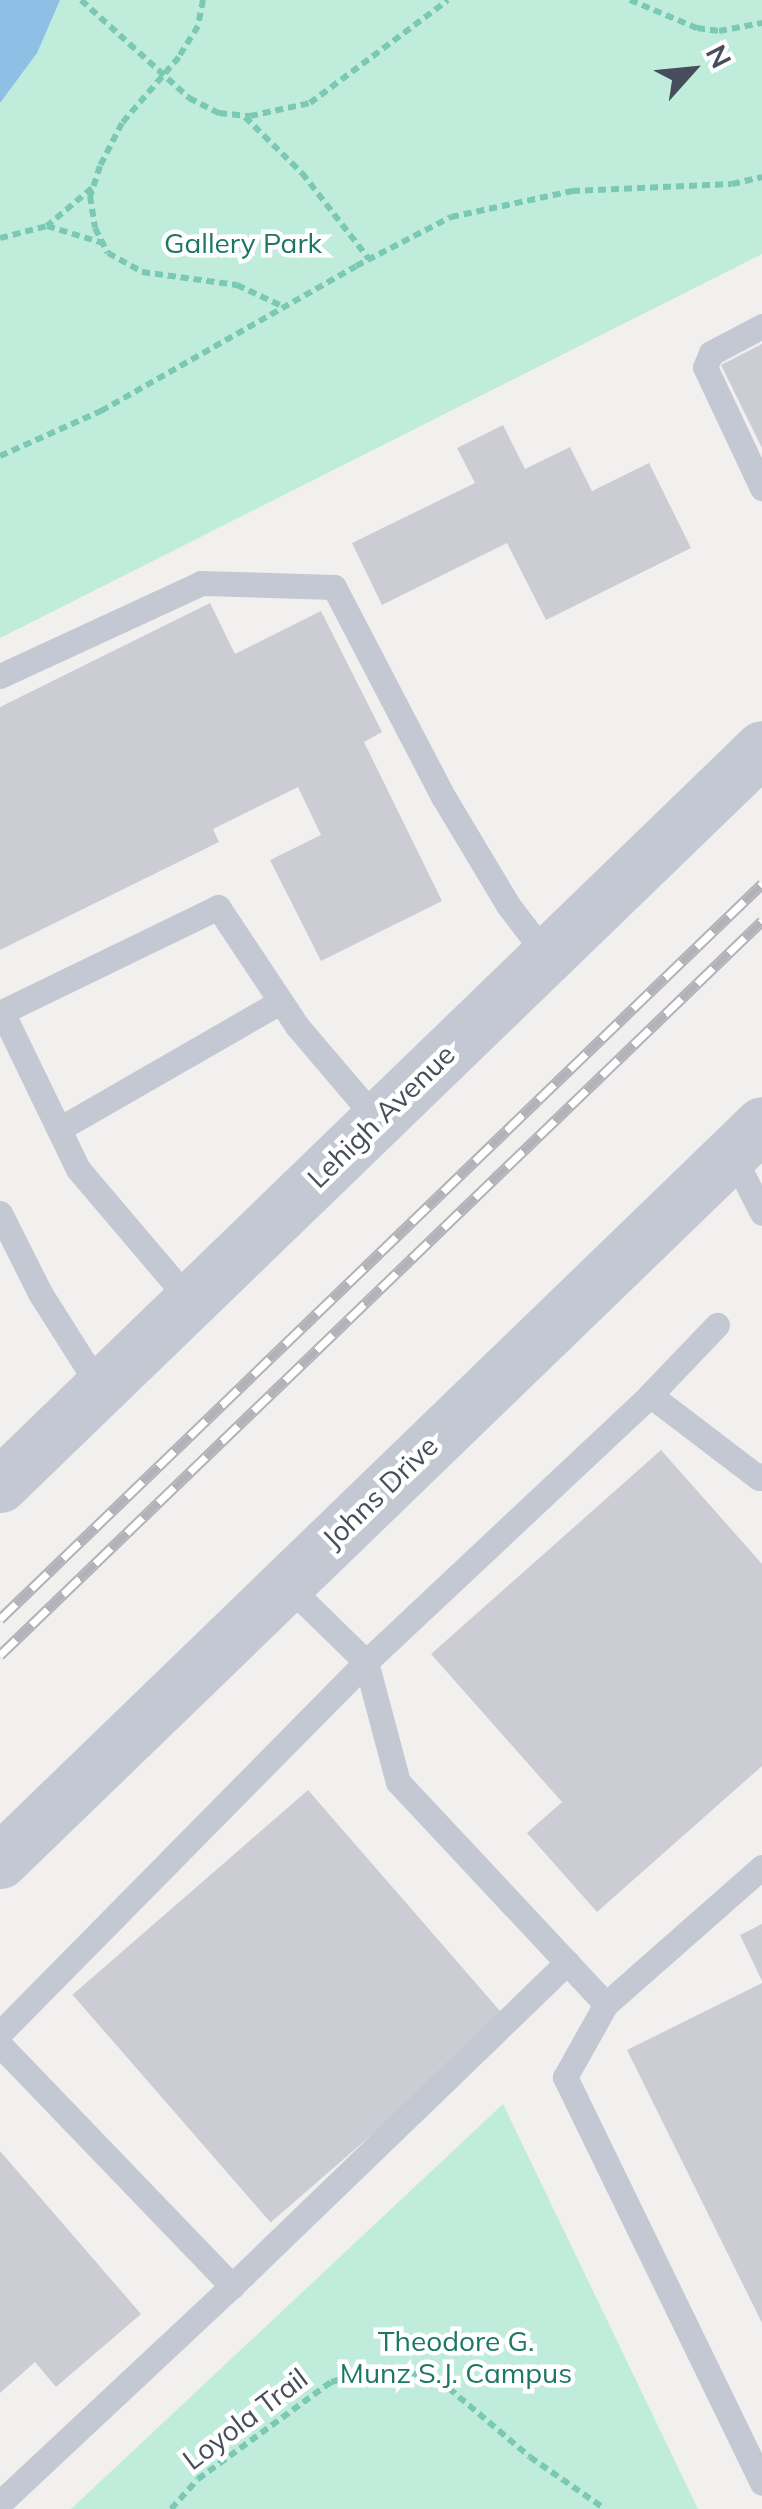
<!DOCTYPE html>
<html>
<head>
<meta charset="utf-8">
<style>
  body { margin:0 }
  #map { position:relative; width:762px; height:2509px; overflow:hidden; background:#f1f0ef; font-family:Mulish,sans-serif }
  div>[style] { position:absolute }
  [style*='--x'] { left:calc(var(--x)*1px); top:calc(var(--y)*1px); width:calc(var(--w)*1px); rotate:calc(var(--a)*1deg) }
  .green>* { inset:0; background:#c0ecdc }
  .water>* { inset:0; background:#90bfe6 }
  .building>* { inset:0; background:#cccdd4; transform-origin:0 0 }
  .path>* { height:6px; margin-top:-3px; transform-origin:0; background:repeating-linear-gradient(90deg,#7bc8b5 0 8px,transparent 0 13px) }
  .service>* { height:25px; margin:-12.5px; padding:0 12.5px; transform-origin:12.5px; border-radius:12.5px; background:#c3c8d3 }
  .tertiary>* { height:55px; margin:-27.5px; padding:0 27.5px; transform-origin:27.5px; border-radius:27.5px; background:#c3c8d3 }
  .rail>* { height:11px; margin-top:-5.5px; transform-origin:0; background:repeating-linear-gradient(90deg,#fff 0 22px,#b2b3b9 0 44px); box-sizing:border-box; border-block:2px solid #b2b3b9 }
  span { translate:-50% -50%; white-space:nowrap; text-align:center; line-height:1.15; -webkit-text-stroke:9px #fff; paint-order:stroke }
  .park-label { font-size:28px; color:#1d7861 }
  .street-label { font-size:28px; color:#484d5b }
  .north { position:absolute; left:642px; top:20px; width:100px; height:100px; -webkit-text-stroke:8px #fff; paint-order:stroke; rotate:63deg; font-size:28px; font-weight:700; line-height:40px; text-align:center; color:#484d5b }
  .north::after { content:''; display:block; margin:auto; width:35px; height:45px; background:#484d5b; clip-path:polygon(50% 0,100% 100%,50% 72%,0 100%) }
</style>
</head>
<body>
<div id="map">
  <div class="green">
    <i style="clip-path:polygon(0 0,762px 0,762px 254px,0 638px)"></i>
    <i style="clip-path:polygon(503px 2104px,698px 2509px,71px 2509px)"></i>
  </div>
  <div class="water">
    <i style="clip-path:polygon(0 0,60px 0,37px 53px,0 103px)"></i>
  </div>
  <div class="building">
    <i style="clip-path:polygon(762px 344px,762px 448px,721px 365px)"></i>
    <i style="clip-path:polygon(503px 425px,525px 469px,570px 447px,592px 491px,649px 463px,691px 548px,546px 620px,507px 543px,382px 605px,352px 543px,475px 483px,457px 448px)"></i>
    <i style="clip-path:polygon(210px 603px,235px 654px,321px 611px,382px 732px,364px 742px,442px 901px,321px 961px,270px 860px,321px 835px,298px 787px,213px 829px,219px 842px,0 950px,0 707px)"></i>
    <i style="clip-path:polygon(661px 1450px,762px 1564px,762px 1766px,597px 1912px,527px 1833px,562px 1802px,431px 1654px)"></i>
    <i style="left:308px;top:1790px;width:302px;height:312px;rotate:49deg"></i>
    <i style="clip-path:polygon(762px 1924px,762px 1981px,740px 1935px)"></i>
    <i style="clip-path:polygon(762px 1983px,762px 2323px,627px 2050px)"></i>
    <i style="clip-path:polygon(0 2151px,141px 2314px,56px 2387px,35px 2362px,0 2393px)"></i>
  </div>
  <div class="path">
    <i style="--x:81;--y:0;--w:146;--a:42.2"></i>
    <i style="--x:189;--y:98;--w:34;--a:27"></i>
    <i style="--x:219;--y:113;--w:31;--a:6"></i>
    <i style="--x:250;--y:116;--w:61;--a:-12.2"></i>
    <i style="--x:310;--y:103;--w:172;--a:-36.7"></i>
    <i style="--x:203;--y:0;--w:26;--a:101"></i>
    <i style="--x:198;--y:26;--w:36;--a:122"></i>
    <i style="--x:179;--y:57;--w:87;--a:130.8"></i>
    <i style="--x:122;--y:123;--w:48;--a:117.1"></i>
    <i style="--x:100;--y:166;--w:32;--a:108"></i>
    <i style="--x:90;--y:196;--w:32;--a:81"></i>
    <i style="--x:95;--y:228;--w:28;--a:63"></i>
    <i style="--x:108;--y:253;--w:39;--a:29"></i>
    <i style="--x:142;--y:272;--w:96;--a:7.8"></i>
    <i style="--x:237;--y:285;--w:52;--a:25.1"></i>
    <i style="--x:630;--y:0;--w:73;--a:22.7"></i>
    <i style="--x:697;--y:28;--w:22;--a:8"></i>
    <i style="--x:719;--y:31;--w:44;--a:-10.5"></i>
    <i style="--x:245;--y:117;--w:80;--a:44.5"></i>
    <i style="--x:302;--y:173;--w:109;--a:52.1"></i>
    <i style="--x:92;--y:188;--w:59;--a:139.8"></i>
    <i style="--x:47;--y:226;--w:59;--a:16.9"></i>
    <i style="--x:0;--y:238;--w:49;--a:-14.3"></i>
    <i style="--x:0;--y:456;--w:111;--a:-24"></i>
    <i style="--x:101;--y:411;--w:293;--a:-29.6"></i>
    <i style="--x:356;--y:266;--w:107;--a:-27.3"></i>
    <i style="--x:451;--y:217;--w:124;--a:-12.1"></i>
    <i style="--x:572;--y:191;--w:160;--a:-2.5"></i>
    <i style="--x:732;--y:184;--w:31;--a:-13"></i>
    <i style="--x:171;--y:2509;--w:40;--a:-48"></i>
    <i style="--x:198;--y:2479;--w:165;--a:-36.1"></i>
    <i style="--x:331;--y:2382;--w:57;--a:-15.3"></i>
    <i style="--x:386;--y:2367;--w:55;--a:13.8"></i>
    <i style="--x:439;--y:2380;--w:119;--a:40.2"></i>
    <i style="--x:530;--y:2457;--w:91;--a:34.7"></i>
  </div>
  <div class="service">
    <i style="--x:762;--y:326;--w:58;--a:152.1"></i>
    <i style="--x:711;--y:353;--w:15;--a:113"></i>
    <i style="--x:705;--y:367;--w:134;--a:64.8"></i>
    <i style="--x:0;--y:676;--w:221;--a:-24.8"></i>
    <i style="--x:201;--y:583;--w:133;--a:1.7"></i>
    <i style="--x:334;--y:587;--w:238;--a:62.5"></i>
    <i style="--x:444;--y:798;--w:125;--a:59.1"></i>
    <i style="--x:508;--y:905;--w:64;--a:52.6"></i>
    <i style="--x:59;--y:1129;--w:255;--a:-29.9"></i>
    <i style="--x:732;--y:1154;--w:66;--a:63"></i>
    <i style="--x:0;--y:1213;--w:89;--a:63.4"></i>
    <i style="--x:40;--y:1293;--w:112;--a:57.7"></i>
    <i style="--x:190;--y:1301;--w:173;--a:-130.3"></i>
    <i style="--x:78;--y:1169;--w:174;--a:-115.8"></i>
    <i style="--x:2;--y:1012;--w:240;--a:-25.9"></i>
    <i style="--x:218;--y:907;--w:143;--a:56.4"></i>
    <i style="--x:297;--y:1026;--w:123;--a:49.6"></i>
    <i style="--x:650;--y:1395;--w:97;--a:-46.3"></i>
    <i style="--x:285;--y:1583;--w:113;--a:44.3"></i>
    <i style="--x:366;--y:1662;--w:390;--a:-43.2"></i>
    <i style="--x:650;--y:1395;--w:137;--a:37.3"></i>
    <i style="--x:759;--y:1478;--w:4;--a:-45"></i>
    <i style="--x:366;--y:1662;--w:124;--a:75.1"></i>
    <i style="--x:398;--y:1782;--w:304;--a:46.9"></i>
    <i style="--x:762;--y:1867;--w:208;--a:138.7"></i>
    <i style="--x:606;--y:2004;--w:84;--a:119.3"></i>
    <i style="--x:565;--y:2077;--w:451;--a:64.1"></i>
    <i style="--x:0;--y:2033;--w:521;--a:-45.39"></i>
    <i style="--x:0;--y:2045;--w:335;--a:46.1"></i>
    <i style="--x:232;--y:2286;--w:466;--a:-44"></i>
    <i style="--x:0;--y:2503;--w:318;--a:-43.1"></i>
  </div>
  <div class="tertiary">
    <i style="--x:0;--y:1485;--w:1060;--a:-44.04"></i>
    <i style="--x:0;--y:1861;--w:1060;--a:-44.04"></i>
  </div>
  <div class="rail">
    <i style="--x:0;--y:1619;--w:1059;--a:-43.97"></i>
    <i style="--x:0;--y:1655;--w:1058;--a:-43.93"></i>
  </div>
  <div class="park-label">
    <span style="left:243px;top:243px">Gallery Park</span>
    <span style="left:456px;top:2357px">Theodore G.<br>Munz S.J. Campus</span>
  </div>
  <div class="street-label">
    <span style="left:381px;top:1116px;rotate:-44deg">Lehigh Avenue</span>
    <span style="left:380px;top:1492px;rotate:-44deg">Johns Drive</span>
    <span style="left:245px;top:2419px;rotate:-37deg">Loyola Trail</span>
  </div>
  <div class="north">N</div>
</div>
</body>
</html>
